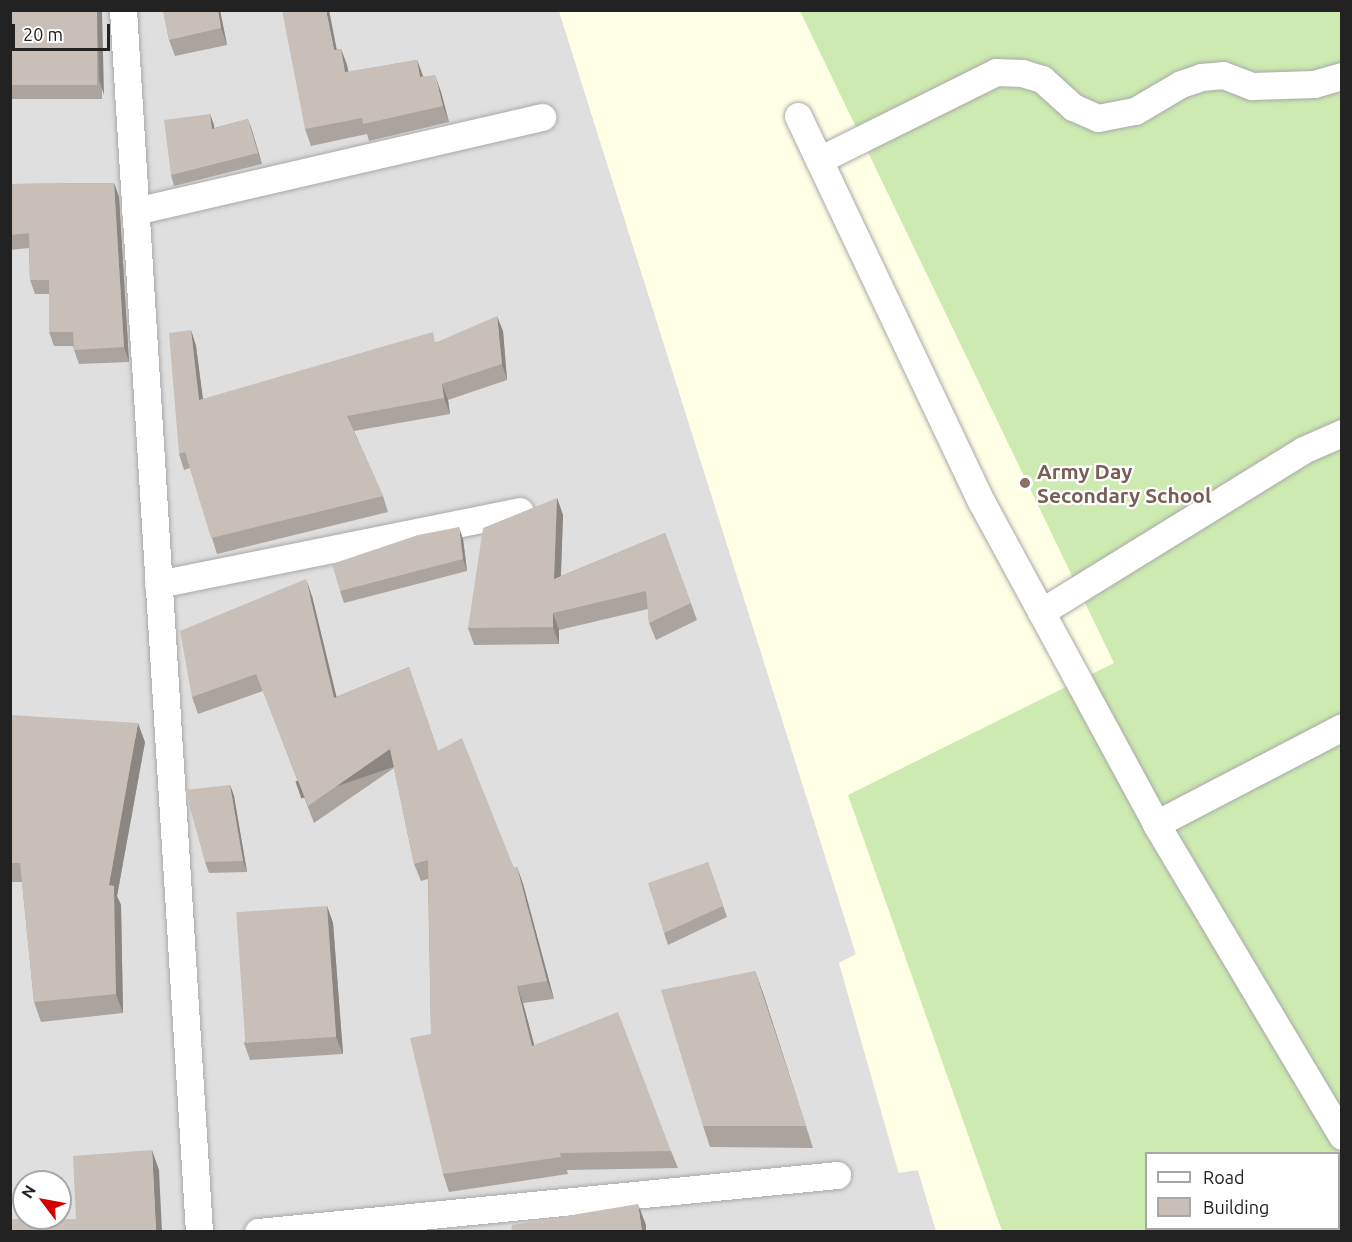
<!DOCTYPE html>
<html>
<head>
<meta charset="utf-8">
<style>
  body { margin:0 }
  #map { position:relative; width:1352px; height:1242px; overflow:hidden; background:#f2efe9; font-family:Ubuntu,sans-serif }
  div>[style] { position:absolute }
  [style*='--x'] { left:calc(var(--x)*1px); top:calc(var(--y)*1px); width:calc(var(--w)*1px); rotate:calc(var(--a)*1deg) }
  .residential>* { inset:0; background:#e0dfdf }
  .education>* { inset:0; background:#ffffe5 }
  .grass>* { inset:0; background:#cdebb0 }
  .roads { filter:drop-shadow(0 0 2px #a9a9a9) drop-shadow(0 0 2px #a9a9a9) }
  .street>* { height:27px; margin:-13.5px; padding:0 13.5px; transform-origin:13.5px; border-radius:13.5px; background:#fff }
  .wall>* { inset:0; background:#aba49e; transform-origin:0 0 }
  .shaded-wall>* { inset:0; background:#8b8681; transform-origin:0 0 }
  .building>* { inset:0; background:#c7bfb8; transform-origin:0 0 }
  .dots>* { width:16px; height:16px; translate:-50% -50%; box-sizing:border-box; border:3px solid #fff; border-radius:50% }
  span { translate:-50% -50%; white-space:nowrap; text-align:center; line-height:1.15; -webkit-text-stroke:4.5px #fff; paint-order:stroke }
  .education-label { font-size:21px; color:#785e54; font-weight:700 }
  .left { translate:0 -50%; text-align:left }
  .frame { position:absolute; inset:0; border:12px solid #222; pointer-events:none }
  .legend { position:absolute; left:1145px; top:1152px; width:195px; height:78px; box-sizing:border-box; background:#fff; border:2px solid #a7a7a7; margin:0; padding:8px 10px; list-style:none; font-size:18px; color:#222 }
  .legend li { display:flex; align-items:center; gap:12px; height:30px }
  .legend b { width:30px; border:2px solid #a7a7a7 }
  .north { position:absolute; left:12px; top:1170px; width:60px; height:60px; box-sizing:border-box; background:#fff; border:2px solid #a7a7a7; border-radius:50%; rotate:302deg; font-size:16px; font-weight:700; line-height:24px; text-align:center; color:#222 }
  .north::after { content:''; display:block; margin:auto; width:21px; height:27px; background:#d40000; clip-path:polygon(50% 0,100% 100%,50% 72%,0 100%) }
  .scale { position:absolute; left:12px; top:24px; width:98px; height:27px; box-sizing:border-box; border:3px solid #222; border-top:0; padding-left:8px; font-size:18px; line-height:21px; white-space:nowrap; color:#222; -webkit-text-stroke:4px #fff; paint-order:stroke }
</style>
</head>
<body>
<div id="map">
  <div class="residential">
    <i style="clip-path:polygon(evenodd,10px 11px,559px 11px,856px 955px,839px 963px,898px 1172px,918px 1170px,936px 1231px,11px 1231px,10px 11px,24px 1182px,60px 1182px,60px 1218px,24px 1218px,24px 1182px)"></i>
  </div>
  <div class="education">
    <i style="clip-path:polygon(evenodd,559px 11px,1341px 11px,1341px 1231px,936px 1231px,918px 1170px,899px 1173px,839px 963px,856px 954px,559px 11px,1146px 1154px,1338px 1154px,1338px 1228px,1146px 1228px,1146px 1154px)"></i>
  </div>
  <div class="grass">
    <i style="clip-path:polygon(evenodd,800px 11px,1341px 11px,1341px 1231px,1002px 1231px,848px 795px,1114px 663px,800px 11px,1146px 1154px,1338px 1154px,1338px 1228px,1146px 1228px,1146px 1154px)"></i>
  </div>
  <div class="roads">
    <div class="street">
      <i style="--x:123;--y:10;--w:1224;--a:86.44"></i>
      <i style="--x:798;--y:116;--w:429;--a:64.6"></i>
      <i style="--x:982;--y:503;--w:365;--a:61.5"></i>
      <i style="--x:1156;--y:824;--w:363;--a:59.2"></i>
      <i style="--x:819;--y:160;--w:198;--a:-26.4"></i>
      <i style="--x:996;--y:72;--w:26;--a:2"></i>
      <i style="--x:1022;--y:73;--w:21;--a:17"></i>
      <i style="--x:1042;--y:79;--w:42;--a:42.1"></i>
      <i style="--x:1073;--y:107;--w:27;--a:24"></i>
      <i style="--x:1098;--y:118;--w:38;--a:-11"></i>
      <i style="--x:1135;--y:111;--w:53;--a:-30.4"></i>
      <i style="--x:1181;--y:84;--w:21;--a:-19"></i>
      <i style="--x:1201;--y:77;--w:22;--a:-5"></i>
      <i style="--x:1223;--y:75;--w:31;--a:21"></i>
      <i style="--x:1252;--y:86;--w:62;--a:-1.8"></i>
      <i style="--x:1314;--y:84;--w:29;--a:-16"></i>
      <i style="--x:135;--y:211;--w:418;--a:-13"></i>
      <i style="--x:158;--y:584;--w:369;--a:-11.4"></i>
      <i style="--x:1041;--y:612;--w:308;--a:-31.7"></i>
      <i style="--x:1303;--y:450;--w:43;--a:-23.6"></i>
      <i style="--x:1156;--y:824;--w:210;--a:-27.5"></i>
      <i style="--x:258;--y:1232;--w:582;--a:-5.62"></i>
    </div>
  </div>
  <div class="wall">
    <i style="left:10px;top:10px;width:92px;height:89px"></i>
    <i style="clip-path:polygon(163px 10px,220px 10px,227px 45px,175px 56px,169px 40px)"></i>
    <i style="clip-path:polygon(337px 49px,341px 49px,347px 65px,348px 72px,417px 60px,423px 76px,441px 92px,449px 122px,369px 141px,367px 134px,311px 146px,305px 129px)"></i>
    <i style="clip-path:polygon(210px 114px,214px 128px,248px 119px,262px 164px,174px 186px,171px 175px)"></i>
    <i style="clip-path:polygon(114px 183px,119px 197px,129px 362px,79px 364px,74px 350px,73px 346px,54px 346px,49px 332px,49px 294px,35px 294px,30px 280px,29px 248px,10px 250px,10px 184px)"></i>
    <i style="clip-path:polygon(191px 330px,196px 346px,203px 399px,437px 342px,503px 331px,507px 380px,448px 400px,450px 414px,354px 431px,383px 496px,388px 512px,217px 554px,190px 468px,184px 470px,179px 454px)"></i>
    <i style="clip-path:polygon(557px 498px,563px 515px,561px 576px,665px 533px,697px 620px,656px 640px,649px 623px,648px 609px,559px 630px,559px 644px,474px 645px,468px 628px)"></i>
    <i style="clip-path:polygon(463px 539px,467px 571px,344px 603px,340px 591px)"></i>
    <i style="clip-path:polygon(312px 596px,336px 697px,409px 667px,438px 751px,514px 868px,517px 867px,523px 884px,554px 999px,523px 1003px,534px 1045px,671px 1151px,678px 1168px,567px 1170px,568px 1174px,449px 1192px,443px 1174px,431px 1034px,428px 879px,421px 881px,414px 864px,394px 768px,314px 823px,263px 691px,198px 714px,192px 697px)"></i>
    <i style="clip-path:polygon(10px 715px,145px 742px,117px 896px,121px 905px,123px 1013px,41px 1022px,34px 1002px,22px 882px,10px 882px)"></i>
    <i style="clip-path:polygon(230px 785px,234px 796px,247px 872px,209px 873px,205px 862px)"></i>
    <i style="clip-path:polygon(708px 862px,727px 917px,668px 945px,664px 933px)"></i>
    <i style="clip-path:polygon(327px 906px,333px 923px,343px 1054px,250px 1060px,244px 1043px)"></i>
    <i style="clip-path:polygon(755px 971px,763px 993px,813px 1148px,710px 1147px,703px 1126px)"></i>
  </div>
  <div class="shaded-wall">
    <i style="clip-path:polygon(97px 10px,102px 10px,104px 95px,99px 80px)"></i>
    <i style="clip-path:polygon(218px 10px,220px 10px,227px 45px,221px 28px)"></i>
    <i style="clip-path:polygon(326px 10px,329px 10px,340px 66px,334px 50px)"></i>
    <i style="clip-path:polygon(341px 49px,347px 65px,352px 89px,345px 72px)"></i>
    <i style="clip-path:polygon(417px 60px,423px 76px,420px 77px)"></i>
    <i style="clip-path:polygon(435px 75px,441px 92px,449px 122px,443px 106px)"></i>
    <i style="clip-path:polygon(210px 114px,214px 125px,215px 140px,212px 129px)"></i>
    <i style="clip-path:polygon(248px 119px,252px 130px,262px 164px,258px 153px)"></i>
    <i style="clip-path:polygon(114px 183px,119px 197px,129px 362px,124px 347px)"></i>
    <i style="clip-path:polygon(497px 316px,503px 331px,507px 380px,502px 364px)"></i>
    <i style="clip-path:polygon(191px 330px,196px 346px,205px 416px,199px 400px)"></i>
    <i style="clip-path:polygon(442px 384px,448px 400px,450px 414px,444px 398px)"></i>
    <i style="clip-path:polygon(557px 498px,563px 515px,560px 596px,554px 579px)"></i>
    <i style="clip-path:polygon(459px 527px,463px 539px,467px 571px,463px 559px)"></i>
    <i style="clip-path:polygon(306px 579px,312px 596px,341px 715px,334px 698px)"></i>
    <i style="clip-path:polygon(553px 613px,559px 630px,559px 644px,553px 627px)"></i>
    <i style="clip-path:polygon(138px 723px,145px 742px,117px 896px,121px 905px,123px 1013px,116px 994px,109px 885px)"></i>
    <i style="left:390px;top:749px;width:18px;height:100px;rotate:71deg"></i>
    <i style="clip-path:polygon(230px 785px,234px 796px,247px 872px,243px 861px)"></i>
    <i style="clip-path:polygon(517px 867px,523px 884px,554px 999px,547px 981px)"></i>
    <i style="clip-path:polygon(327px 906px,333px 923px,343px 1054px,336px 1037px)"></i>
    <i style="clip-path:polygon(755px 971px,763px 993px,813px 1148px,806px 1126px)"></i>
    <i style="clip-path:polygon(517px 986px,523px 1003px,539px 1063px,532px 1046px)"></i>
    <i style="clip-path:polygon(152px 1150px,159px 1170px,162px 1232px,156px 1232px)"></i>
    <i style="clip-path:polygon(638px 1204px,646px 1225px,646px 1232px,642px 1232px)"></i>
  </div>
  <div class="building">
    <i style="left:10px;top:10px;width:87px;height:75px"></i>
    <i style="clip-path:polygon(163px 10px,218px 10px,221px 28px,169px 40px)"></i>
    <i style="clip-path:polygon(282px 10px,326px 10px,334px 50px,341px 49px,345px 72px,417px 60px,420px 77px,435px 75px,443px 106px,363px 124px,362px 118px,305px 129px)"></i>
    <i style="clip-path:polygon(210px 114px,212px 129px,248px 119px,258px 153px,171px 175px,164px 120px)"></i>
    <i style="clip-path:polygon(114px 183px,124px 347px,74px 350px,73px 332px,49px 332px,49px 280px,30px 280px,29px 233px,10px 235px,10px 184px)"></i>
    <i style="clip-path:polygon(497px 316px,502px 364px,442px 384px,444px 398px,347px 416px,383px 496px,211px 538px,185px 452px,179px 454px,169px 333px,191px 330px,199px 400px,433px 332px,435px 343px)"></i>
    <i style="clip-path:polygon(557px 498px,554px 579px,665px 533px,691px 603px,649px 623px,646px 591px,553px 613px,553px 627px,468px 628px,483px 528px)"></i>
    <i style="clip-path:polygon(459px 527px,463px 559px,340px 591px,332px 564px,418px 535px)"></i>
    <i style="clip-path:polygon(306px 579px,334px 698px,409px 667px,438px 751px,462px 738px,514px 868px,517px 867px,547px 981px,517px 986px,532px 1046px,618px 1012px,671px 1151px,560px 1153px,561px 1157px,443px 1174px,410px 1038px,431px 1034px,428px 860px,414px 864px,390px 749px,308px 806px,256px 674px,192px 697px,180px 631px)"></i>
    <i style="clip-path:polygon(10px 715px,138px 723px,109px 885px,114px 886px,116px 994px,34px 1002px,20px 863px,10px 863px)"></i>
    <i style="clip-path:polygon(230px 785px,243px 861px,205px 862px,185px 790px)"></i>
    <i style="clip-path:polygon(708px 862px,723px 906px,664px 933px,648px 883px)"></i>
    <i style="left:327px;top:906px;width:131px;height:91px;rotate:86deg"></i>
    <i style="clip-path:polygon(755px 971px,806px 1126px,703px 1126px,661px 990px)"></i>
    <i style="clip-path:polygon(152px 1150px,156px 1232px,10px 1232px,10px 1219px,76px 1219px,73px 1156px)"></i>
    <i style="clip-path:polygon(638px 1204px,642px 1232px,511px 1232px,512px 1225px)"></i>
  </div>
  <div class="dots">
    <i style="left:1025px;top:483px;background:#8d6e63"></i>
  </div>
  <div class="education-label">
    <span class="left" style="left:1037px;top:483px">Army Day<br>Secondary School</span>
  </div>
  <div class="frame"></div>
  <ul class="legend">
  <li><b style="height:8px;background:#fff"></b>Road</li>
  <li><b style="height:16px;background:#c7bfb8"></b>Building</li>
  </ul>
  <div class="north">N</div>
  <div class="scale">20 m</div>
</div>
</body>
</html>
